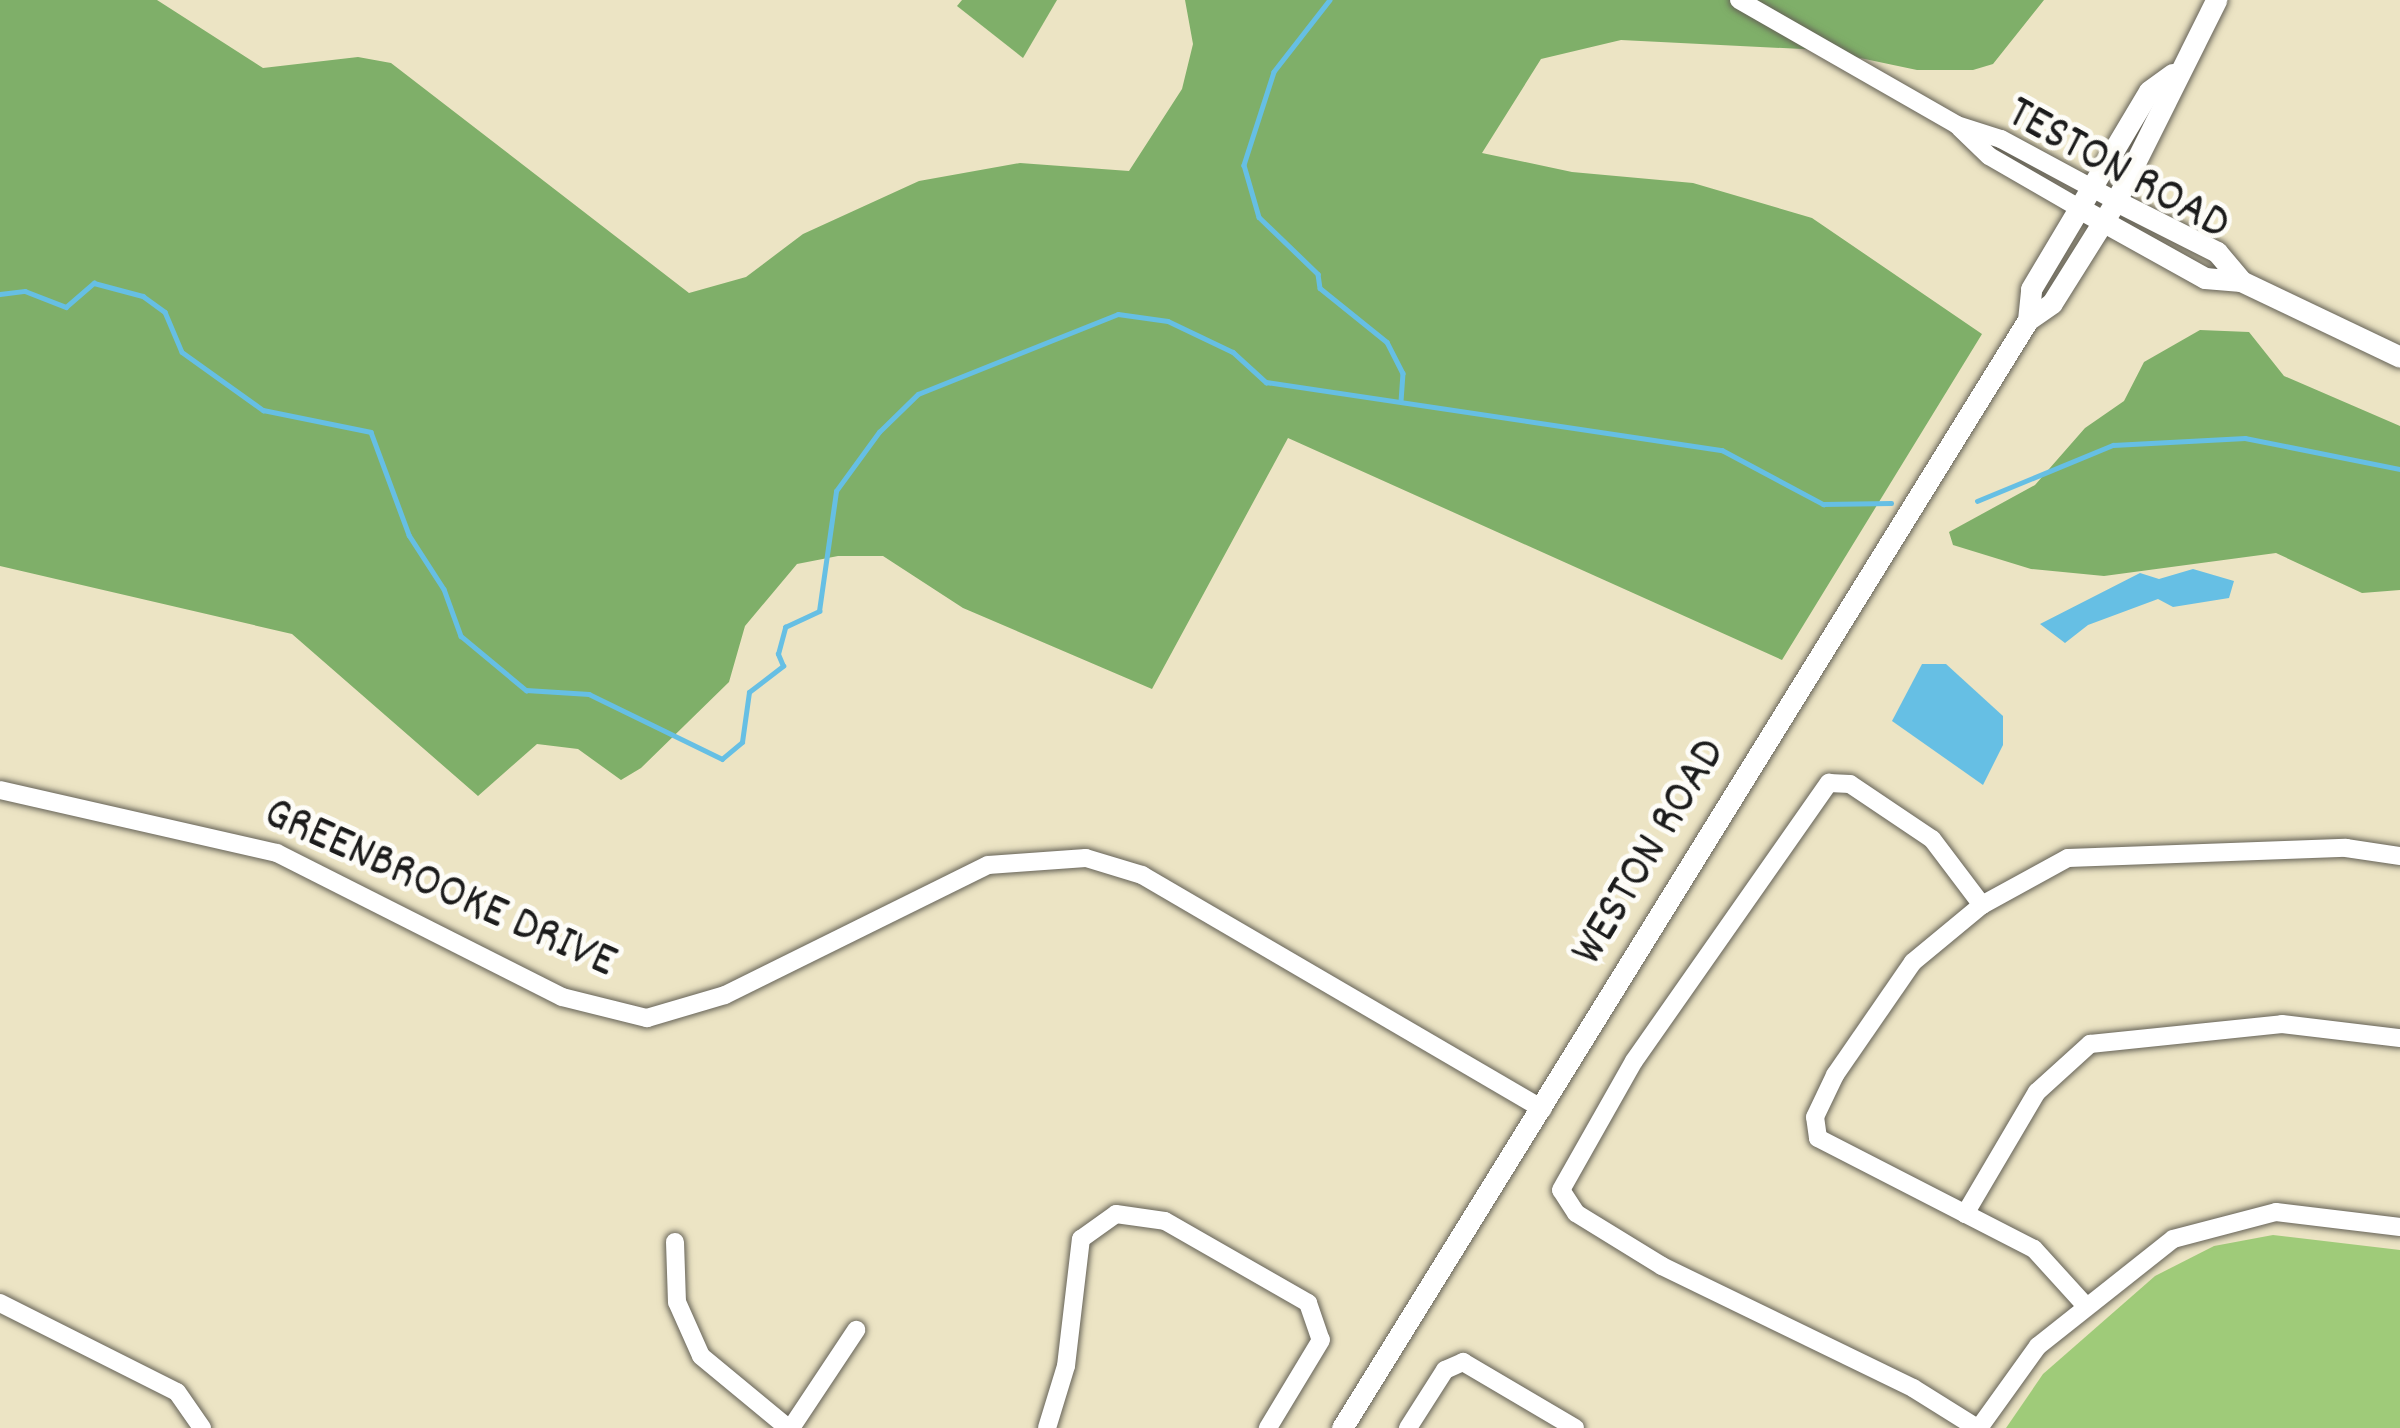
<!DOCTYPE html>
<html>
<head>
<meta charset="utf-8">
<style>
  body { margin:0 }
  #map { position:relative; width:2400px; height:1428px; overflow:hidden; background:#ece4c4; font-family:Dekko,sans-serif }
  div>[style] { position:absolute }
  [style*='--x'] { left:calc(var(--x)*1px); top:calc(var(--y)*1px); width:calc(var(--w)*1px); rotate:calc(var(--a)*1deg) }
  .green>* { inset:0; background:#9fcb79 }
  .forest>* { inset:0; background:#7faf69 }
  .water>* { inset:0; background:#66bfe4 }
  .stream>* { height:4.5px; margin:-2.25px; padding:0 2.25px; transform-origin:2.25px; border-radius:2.25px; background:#66bfe4 }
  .roads { filter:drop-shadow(0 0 3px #656257) drop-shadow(0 0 3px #656257) }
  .minor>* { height:18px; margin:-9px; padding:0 9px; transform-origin:9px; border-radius:9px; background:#fff }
  .major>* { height:21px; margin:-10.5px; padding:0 10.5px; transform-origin:10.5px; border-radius:10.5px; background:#fff }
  span { translate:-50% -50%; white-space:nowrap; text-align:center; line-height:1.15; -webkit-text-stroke:10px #fdfcf7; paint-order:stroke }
  .street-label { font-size:48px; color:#1c1c1c }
</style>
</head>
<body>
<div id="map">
  <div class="green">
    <i style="clip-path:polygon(2273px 1235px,2400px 1250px,2400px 1428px,2006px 1428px,2043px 1374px,2155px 1276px,2214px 1246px)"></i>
  </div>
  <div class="forest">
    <i style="clip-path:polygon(0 0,157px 0,263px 68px,358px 57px,391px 63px,689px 293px,746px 277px,803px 234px,919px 181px,1020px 163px,1129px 171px,1182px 89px,1193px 44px,1185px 0,2044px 0,1993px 64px,1973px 70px,1917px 70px,1822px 50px,1621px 40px,1541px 59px,1482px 153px,1572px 172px,1693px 183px,1812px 218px,1982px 334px,1782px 660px,1288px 438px,1152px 689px,963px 608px,883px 556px,838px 556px,797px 564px,745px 626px,729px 682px,641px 768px,621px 780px,578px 749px,537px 744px,478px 796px,292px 634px,0 566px)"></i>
    <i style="clip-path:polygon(962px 0,1057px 0,1023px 58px,957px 6px)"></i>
    <i style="clip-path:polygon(2200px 330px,2249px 332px,2284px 376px,2400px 426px,2400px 590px,2362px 593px,2276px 553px,2104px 576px,2031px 569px,1953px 545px,1949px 532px,2035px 485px,2085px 428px,2124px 401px,2144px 362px)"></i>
  </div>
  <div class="water">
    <i style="clip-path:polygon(2193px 569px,2234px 581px,2229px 598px,2173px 607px,2158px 599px,2088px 625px,2065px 643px,2040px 624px,2140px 573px,2159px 579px)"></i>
    <i style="clip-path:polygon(1922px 664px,1946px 664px,2003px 716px,2003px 745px,1983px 785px,1892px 721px)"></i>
  </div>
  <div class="stream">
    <i style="--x:1330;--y:0;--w:91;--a:127.9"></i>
    <i style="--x:1274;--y:72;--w:98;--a:107.9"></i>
    <i style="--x:1244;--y:165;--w:54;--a:73.9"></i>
    <i style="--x:1259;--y:217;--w:82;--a:44"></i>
    <i style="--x:1318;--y:274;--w:14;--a:82"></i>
    <i style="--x:1320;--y:288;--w:86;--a:38.9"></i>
    <i style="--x:1387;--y:342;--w:35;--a:63"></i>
    <i style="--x:1403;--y:373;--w:28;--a:94"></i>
    <i style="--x:0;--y:294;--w:25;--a:-7"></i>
    <i style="--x:25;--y:291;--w:44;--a:21.3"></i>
    <i style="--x:66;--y:307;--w:37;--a:-41"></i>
    <i style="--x:94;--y:283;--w:51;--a:14.9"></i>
    <i style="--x:143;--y:296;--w:27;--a:36"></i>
    <i style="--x:165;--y:312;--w:43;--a:67"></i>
    <i style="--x:182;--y:352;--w:100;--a:35.6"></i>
    <i style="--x:263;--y:410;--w:110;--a:11.5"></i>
    <i style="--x:371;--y:432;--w:110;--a:69.7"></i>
    <i style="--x:409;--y:535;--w:64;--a:57.1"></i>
    <i style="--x:444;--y:589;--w:50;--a:70.1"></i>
    <i style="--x:461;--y:636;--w:85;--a:39.7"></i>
    <i style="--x:526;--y:690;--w:63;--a:3.6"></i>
    <i style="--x:589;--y:694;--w:148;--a:26"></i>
    <i style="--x:722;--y:759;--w:26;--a:-40"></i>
    <i style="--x:742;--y:742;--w:50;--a:-82"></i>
    <i style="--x:749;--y:692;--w:43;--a:-37.4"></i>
    <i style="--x:783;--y:666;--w:13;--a:-113"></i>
    <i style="--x:778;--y:654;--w:28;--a:-75"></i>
    <i style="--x:785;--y:627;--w:38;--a:-25"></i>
    <i style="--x:819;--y:611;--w:121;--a:-81.9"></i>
    <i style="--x:836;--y:491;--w:73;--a:-53.9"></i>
    <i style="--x:879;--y:432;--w:54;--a:-44.3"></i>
    <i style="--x:918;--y:394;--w:215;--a:-21.8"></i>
    <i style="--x:1118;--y:314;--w:50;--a:8"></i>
    <i style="--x:1168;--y:321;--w:72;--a:25.5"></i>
    <i style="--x:1233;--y:352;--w:45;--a:42.3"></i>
    <i style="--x:1266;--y:382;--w:461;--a:8.5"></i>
    <i style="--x:1722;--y:450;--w:115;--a:28.1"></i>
    <i style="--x:1823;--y:504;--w:68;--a:-0.8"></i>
    <i style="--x:1977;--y:501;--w:147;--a:-22.4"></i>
    <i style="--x:2113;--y:445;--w:132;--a:-3"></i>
    <i style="--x:2245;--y:438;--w:158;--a:11.3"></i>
  </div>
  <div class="roads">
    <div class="minor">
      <i style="--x:1739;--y:0;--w:251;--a:29.8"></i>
      <i style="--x:1957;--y:125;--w:46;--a:17.7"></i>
      <i style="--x:2001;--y:139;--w:131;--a:28.3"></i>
      <i style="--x:1960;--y:128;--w:40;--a:44"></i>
      <i style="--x:1989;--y:156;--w:104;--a:30"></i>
      <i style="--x:0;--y:790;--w:284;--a:12.8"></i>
      <i style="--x:277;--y:853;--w:319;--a:26.8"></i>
      <i style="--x:562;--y:997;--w:88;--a:13.9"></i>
      <i style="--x:647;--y:1018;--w:81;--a:-16.4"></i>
      <i style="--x:725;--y:995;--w:293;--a:-26.3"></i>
      <i style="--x:988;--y:865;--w:98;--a:-4.1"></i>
      <i style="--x:1086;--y:858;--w:59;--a:16.9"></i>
      <i style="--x:1142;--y:875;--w:464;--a:30.3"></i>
      <i style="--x:1965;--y:1214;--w:142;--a:-59.5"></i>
      <i style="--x:2037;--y:1092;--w:72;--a:-42.2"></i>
      <i style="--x:2090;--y:1044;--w:193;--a:-5.9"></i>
      <i style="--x:2282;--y:1024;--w:119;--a:6.8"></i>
      <i style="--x:675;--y:1242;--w:60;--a:88.1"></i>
      <i style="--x:677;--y:1302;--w:59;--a:66"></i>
      <i style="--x:701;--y:1356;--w:113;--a:39.6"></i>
      <i style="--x:0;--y:1303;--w:198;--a:26.7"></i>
      <i style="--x:177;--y:1392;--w:44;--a:55.2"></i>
      <i style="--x:2085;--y:1305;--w:76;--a:-132.3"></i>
      <i style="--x:2034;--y:1249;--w:243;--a:-152.8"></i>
      <i style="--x:1818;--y:1138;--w:21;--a:-98"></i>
      <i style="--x:1815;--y:1117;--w:47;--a:-64.5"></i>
      <i style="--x:1835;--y:1075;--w:137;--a:-55.4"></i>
      <i style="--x:1913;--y:962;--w:89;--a:-39.6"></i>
      <i style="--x:1982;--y:905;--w:98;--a:-28.7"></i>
      <i style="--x:2068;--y:858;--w:278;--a:-2.1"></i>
      <i style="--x:2346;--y:848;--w:55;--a:8.4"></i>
      <i style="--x:791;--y:1428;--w:118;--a:-56.4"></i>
      <i style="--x:1047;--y:1428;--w:65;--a:-73"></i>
      <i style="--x:1066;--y:1366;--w:128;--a:-83.3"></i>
      <i style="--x:1081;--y:1239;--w:43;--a:-35.5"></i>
      <i style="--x:1116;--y:1214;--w:49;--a:8.1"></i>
      <i style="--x:1165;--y:1221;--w:165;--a:29.8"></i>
      <i style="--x:1308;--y:1303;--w:39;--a:71"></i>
      <i style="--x:1321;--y:1340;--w:103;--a:121.1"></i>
      <i style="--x:1408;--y:1428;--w:69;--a:-57.5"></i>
      <i style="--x:1445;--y:1370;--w:20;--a:-24"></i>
      <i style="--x:1463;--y:1362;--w:130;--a:30.5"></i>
      <i style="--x:1977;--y:1428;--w:75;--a:-148"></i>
      <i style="--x:1913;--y:1388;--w:279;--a:-154.1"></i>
      <i style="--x:1662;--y:1266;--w:101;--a:-148.4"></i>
      <i style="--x:1576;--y:1213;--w:27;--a:-123"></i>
      <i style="--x:1561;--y:1190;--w:148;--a:-60.5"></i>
      <i style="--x:1634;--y:1061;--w:340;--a:-55"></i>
      <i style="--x:1829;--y:783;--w:21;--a:3"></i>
      <i style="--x:1850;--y:784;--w:99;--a:33.9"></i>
      <i style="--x:1932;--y:839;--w:83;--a:52.9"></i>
      <i style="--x:1979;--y:1428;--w:101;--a:-54.3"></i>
      <i style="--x:2038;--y:1346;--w:172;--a:-38.4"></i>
      <i style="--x:2173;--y:1239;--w:106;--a:-14.7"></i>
      <i style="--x:2276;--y:1212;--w:125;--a:6.9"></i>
    </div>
    <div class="major">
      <i style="--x:2116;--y:201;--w:113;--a:26.8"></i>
      <i style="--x:2217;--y:252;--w:38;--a:50"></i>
      <i style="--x:2079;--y:208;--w:144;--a:29.1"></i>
      <i style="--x:2205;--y:278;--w:36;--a:5"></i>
      <i style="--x:2241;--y:281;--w:176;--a:25.5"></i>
      <i style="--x:2028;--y:320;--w:31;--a:-84"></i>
      <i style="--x:2031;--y:289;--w:230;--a:-59.2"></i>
      <i style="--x:2149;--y:91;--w:29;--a:-36"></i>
      <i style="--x:1342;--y:1428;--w:1303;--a:-58.24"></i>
      <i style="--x:2028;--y:320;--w:29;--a:-35"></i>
      <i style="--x:2052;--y:303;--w:120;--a:-57.9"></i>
      <i style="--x:2116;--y:201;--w:225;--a:-63.5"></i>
    </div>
  </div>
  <div class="street-label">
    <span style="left:2117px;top:171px;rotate:29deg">TESTON ROAD</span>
    <span style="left:1651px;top:853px;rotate:-59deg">WESTON ROAD</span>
    <span style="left:439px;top:890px;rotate:24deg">GREENBROOKE DRIVE</span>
  </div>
</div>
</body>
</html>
